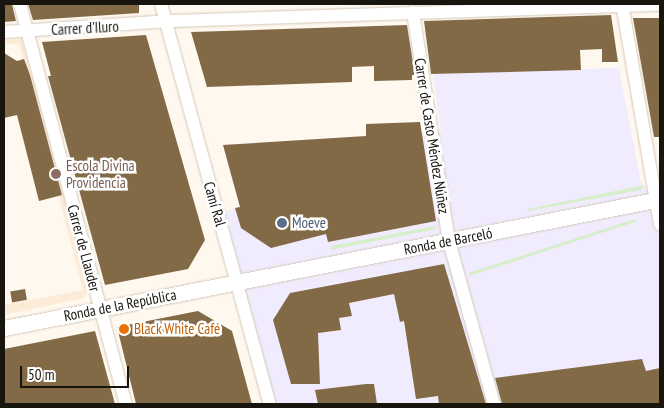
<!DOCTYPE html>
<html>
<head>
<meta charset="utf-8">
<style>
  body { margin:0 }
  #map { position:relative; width:664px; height:408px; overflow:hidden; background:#fff8ef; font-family:"PT Sans Narrow",sans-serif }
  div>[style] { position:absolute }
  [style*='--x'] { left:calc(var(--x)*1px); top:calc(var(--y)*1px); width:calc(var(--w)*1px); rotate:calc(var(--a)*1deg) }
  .built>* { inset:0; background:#fcebd6 }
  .industrial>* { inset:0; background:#f1ecfd }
  .green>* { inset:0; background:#d6eeca; transform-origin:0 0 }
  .building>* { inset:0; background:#836a47; transform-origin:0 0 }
  .roads { filter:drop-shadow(0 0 1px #d3c8b9) drop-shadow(0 0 1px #d3c8b9) }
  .minor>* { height:12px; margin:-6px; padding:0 6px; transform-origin:6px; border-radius:6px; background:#fff }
  .tertiary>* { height:15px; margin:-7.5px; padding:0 7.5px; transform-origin:7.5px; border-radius:7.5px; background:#fff }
  .dots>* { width:14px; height:14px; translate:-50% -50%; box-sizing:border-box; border:2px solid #fff; border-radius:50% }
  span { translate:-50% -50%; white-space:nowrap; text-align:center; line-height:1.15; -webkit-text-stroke:5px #fff; paint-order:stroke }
  .street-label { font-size:15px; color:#18140e }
  .education-label { font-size:15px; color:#785e54 }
  .left { translate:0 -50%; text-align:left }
  .service-label { font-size:15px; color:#4e5e75 }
  .food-label { font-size:15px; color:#c56008 }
  .frame { position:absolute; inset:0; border:5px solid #18140e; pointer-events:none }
  .scale { position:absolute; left:20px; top:366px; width:109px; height:22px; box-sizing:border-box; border:2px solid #18140e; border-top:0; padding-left:6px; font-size:15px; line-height:18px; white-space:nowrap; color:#18140e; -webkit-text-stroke:4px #fff; paint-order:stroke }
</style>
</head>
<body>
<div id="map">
  <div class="built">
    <i style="clip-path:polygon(22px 39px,31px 76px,36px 80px,42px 102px,39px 103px,88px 290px,84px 298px,4px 315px,4px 305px,83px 290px,19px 44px,4px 44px,4px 40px)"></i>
  </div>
  <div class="industrial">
    <i style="clip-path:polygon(619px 68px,641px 182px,655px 200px,660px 199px,660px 404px,270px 404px,218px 213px,240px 207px,223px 145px,441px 132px,433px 74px)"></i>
  </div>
  <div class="green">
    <i style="clip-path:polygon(645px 185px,641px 190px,528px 211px,527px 209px)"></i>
    <i style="left:635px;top:219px;width:3px;height:175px;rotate:72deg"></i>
    <i style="clip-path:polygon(435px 226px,436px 229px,331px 250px,331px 246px)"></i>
  </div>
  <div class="building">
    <i style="clip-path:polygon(4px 4px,12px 4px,16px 21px,4px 22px)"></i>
    <i style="clip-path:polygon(28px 4px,139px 4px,139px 13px,33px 20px)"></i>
    <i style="clip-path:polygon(611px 15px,618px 62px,602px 62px,602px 49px,580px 50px,581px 70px,431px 74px,424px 21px)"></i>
    <i style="clip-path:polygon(633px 18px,660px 18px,660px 137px,654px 137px)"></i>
    <i style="clip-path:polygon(407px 25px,415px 75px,412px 75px,412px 80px,374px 81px,374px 66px,352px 67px,352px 82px,207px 87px,191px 32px)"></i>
    <i style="clip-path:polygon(146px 35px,205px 240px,188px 269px,105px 285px,48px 76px,51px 76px,42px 42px)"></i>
    <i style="clip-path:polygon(4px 53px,17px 61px,24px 59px,30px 75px,62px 195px,39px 201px,17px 115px,4px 118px)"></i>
    <i style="clip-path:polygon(420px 122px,436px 221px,328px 242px,326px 234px,271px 248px,241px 228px,235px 208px,240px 207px,223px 145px,366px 136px,366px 124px)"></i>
    <i style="clip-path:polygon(444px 264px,486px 404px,439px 404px,438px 396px,416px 399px,404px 321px,400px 322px,394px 294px,349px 303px,352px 316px,339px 318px,341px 330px,318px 333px,320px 384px,291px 384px,273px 320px,290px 293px)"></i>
    <i style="left:25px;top:289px;width:11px;height:15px;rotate:80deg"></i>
    <i style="clip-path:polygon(198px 311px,232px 331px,252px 404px,136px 404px,117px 327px)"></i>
    <i style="clip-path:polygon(95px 331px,115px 404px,4px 404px,4px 349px)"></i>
    <i style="clip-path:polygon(642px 359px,646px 371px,660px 368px,660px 404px,502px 404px,495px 378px)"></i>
    <i style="clip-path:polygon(366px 384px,374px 384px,377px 404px,318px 404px,315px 390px)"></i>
  </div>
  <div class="roads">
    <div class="minor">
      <i style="--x:20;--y:4;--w:414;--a:75.2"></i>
      <i style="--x:161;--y:4;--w:415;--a:74.8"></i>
      <i style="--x:622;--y:4;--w:224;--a:80.2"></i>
      <i style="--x:413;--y:12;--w:232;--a:81.1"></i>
      <i style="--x:449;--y:241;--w:169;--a:74.6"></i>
      <i style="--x:4;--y:32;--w:167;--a:-3.8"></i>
      <i style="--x:171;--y:21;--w:489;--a:-1.9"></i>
    </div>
    <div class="tertiary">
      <i style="--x:4;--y:328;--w:669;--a:-11.13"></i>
    </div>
  </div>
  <div class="dots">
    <i style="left:56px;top:174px;background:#8d6e63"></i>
    <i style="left:282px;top:223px;background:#5c6f8a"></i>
    <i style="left:124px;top:329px;background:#e8710a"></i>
  </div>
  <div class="street-label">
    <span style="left:85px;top:28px;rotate:-3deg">Carrer d'Iluro</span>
    <span style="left:432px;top:136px;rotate:81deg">Carrer de Casto Méndez Núñez</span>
    <span style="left:215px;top:204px;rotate:74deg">Camí Ral</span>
    <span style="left:448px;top:241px;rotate:-11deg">Ronda de Barceló</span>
    <span style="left:84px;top:248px;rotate:75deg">Carrer de Llauder</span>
    <span style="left:120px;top:305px;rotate:-11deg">Ronda de la República</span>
  </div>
  <div class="education-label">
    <span class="left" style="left:66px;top:174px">Escola Divina<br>Providencia</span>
  </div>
  <div class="service-label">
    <span class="left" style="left:292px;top:223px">Moeve</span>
  </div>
  <div class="food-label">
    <span class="left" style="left:134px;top:329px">Black White Café</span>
  </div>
  <div class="frame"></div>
  <div class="scale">50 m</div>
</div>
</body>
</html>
